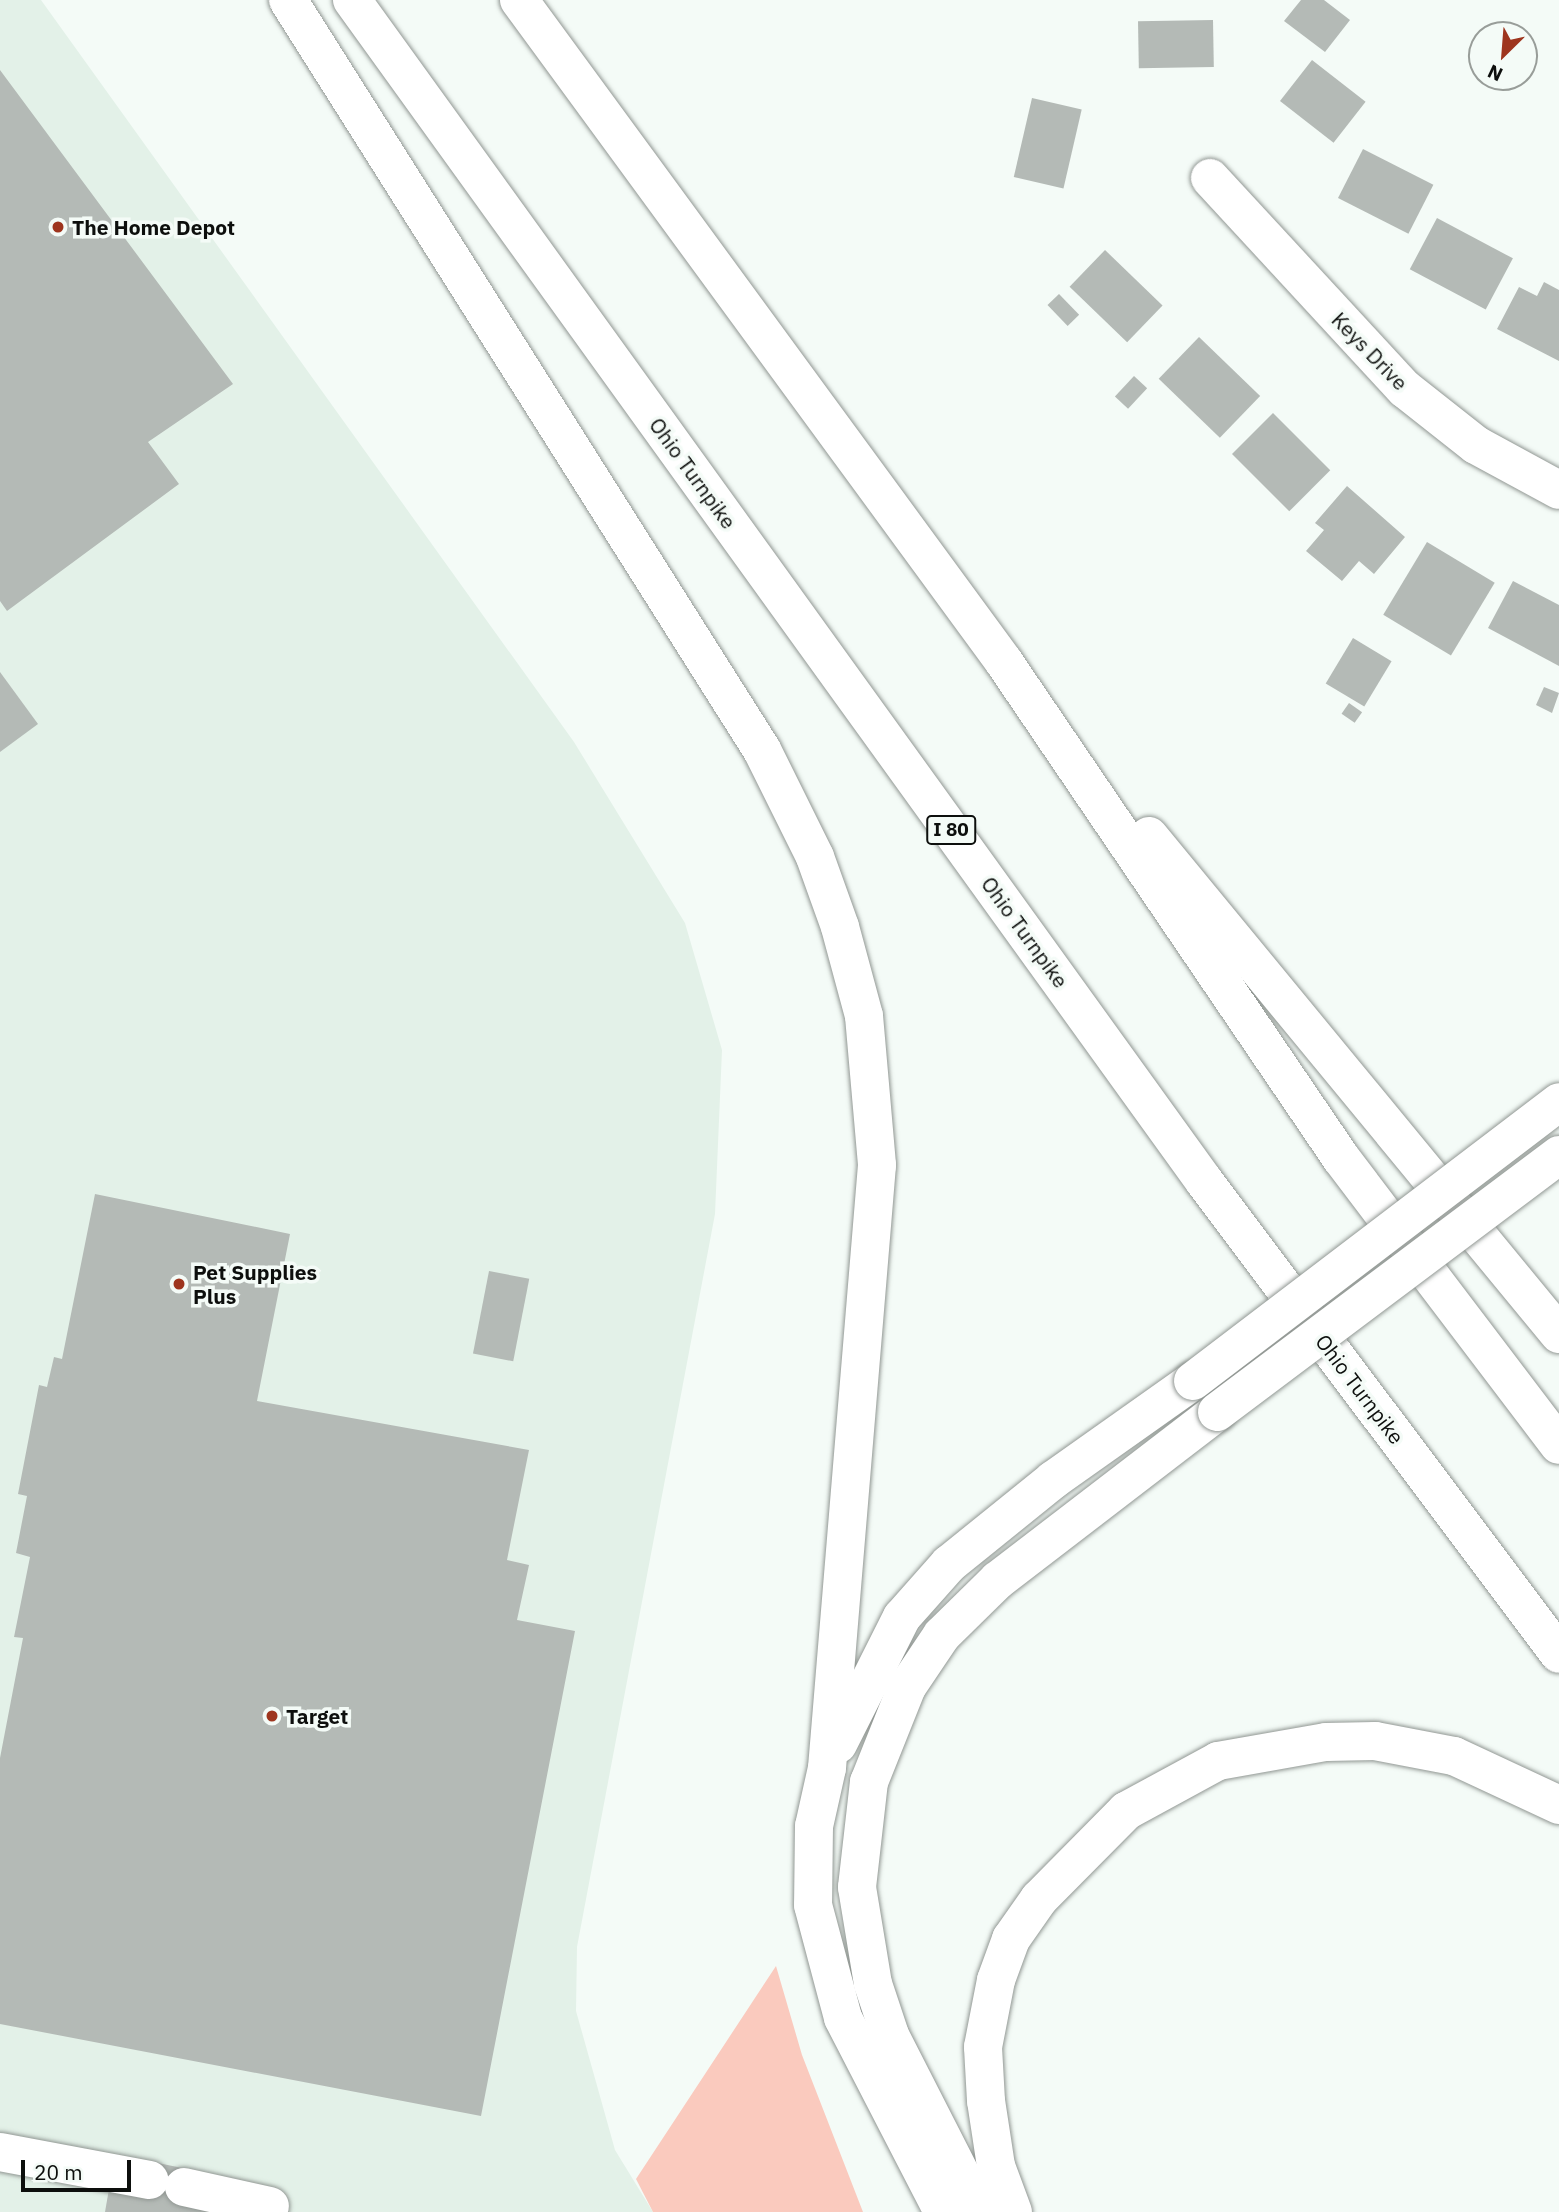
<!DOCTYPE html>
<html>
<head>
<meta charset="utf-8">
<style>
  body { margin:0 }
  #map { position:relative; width:1559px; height:2212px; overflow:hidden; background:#f4fbf7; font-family:"IBM Plex Sans",sans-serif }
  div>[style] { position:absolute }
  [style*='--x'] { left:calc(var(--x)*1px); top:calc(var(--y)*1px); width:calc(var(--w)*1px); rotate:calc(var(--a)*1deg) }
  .built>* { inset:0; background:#e3f1e8 }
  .green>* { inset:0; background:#facabe }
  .building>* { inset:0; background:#b4bab6; transform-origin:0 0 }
  .roads { filter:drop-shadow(0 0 2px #919793) drop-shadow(0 0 2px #919793) }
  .minor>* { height:38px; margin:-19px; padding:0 19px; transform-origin:19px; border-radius:19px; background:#fff }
  .highway>* { height:38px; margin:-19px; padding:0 19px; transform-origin:19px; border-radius:19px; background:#fff }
  .bridges { filter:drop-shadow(0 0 2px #919793) drop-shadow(0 0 2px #919793) }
  .highway-bridge>* { height:38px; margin:-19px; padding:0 19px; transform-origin:19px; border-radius:19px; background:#fff }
  .dots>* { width:19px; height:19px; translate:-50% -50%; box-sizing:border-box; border:4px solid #f4fbf7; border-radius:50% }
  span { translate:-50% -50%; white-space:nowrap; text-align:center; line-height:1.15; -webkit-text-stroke:7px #f4fbf7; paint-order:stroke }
  .shield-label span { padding:2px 5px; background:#f4fbf7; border:2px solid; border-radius:5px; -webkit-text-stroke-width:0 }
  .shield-label { font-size:19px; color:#0d0f0d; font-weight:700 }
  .poi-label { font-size:21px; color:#0d0f0d; font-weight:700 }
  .left { translate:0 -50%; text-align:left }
  .street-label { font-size:21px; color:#0d0f0d }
  .north { position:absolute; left:1468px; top:21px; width:70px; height:70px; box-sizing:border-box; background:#f4fbf7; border:2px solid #989d99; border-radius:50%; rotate:205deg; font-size:19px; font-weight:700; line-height:28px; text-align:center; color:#0d0f0d }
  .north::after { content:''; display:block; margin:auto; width:24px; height:32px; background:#9e351e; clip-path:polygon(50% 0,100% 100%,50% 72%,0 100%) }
  .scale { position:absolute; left:21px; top:2160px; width:110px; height:32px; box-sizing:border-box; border:4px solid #0d0f0d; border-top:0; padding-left:9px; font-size:21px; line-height:24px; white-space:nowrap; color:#0d0f0d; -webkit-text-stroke:5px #f4fbf7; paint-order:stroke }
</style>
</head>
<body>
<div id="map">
  <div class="built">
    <i style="clip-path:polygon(0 0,41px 0,574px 742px,685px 923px,722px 1050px,715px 1214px,577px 1947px,576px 2011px,596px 2082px,615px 2150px,653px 2212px,0 2212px)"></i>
  </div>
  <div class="green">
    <i style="clip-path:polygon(776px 1966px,802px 2055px,863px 2212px,653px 2212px,636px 2179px)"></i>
  </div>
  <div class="building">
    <i style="clip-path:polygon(1301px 0,1324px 0,1350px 20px,1325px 52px,1284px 21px)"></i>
    <i style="left:1213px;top:20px;width:47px;height:75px;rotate:89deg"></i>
    <i style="left:1312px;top:60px;width:68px;height:52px;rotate:38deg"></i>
    <i style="clip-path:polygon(0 70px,233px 384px,148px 442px,179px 484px,7px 611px,0 601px)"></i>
    <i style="left:1032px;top:98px;width:51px;height:81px;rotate:13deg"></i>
    <i style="left:1363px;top:149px;width:79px;height:55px;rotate:27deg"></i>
    <i style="left:1437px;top:218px;width:86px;height:58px;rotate:28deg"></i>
    <i style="left:1105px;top:250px;width:80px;height:51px;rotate:44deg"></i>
    <i style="clip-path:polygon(1544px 282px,1559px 290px,1559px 361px,1497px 329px,1519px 287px,1537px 296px)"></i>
    <i style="left:1059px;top:294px;width:29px;height:16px;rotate:46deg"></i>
    <i style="left:1199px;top:337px;width:85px;height:58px;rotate:44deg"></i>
    <i style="left:1134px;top:376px;width:18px;height:28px;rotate:43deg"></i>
    <i style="left:1273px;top:413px;width:81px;height:58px;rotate:45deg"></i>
    <i style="clip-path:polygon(1347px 486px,1405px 537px,1374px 574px,1359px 561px,1342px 581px,1306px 551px,1324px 530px,1315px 523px)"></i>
    <i style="left:1427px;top:542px;width:79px;height:85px;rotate:31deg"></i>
    <i style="clip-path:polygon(1513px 581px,1559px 605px,1559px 666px,1488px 628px)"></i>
    <i style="left:1353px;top:638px;width:45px;height:53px;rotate:31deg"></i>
    <i style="clip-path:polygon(0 672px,38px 724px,0 752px)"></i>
    <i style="clip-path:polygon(1544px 687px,1559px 693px,1552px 713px,1536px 705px)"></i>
    <i style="left:1349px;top:703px;width:16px;height:13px;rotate:35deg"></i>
    <i style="clip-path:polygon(95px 1194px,290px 1234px,257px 1401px,529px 1450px,507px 1560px,529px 1565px,517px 1620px,575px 1631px,481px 2116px,0 2024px,0 1758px,23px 1638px,14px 1637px,30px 1557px,16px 1553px,27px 1496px,18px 1494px,39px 1385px,47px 1387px,54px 1357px,62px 1359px)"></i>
    <i style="left:489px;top:1271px;width:41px;height:84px;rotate:11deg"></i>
    <i style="clip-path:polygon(153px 2162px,187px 2169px,224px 2212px,105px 2212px,109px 2189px)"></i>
  </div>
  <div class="roads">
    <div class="minor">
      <i style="--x:1210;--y:178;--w:287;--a:47.3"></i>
      <i style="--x:1405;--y:389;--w:90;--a:38.3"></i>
      <i style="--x:1476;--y:445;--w:94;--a:28.5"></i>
      <i style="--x:0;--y:2152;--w:152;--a:10.6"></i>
      <i style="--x:184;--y:2187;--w:88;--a:12.5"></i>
    </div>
    <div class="highway">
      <i style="--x:288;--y:0;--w:887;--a:57.71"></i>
      <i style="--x:762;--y:750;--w:119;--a:63.6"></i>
      <i style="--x:815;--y:857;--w:74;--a:70.3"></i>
      <i style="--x:840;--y:927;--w:92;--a:74.9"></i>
      <i style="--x:864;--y:1016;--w:150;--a:85"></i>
      <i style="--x:877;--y:1165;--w:605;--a:94.74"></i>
      <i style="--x:827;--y:1768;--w:59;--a:102.6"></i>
      <i style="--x:814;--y:1826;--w:79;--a:90.7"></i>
      <i style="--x:813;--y:1905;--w:117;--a:75.1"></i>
      <i style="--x:843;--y:2018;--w:218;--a:62.7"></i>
      <i style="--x:352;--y:0;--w:1456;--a:54.19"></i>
      <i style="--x:1204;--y:1181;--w:591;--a:53.11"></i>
      <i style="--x:519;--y:0;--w:821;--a:53.77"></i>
      <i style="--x:1004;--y:662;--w:600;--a:55.81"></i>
      <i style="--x:1341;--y:1158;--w:360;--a:52.8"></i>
      <i style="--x:1149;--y:836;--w:645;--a:50.54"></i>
      <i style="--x:838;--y:1744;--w:142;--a:-63.3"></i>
      <i style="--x:902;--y:1617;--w:71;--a:-48.4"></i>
      <i style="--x:949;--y:1564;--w:134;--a:-38.9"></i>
      <i style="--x:1053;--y:1480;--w:171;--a:-35.3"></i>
      <i style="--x:980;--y:2212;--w:199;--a:-117"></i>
      <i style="--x:890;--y:2035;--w:54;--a:-108.4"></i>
      <i style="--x:873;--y:1984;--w:98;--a:-99.4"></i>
      <i style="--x:857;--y:1887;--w:106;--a:-83.5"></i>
      <i style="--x:869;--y:1782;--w:102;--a:-68.2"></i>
      <i style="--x:907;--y:1687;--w:63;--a:-56.1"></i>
      <i style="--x:942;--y:1635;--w:78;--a:-44.5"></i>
      <i style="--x:998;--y:1580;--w:276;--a:-37.5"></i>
      <i style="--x:1013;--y:2212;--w:49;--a:-110.3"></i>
      <i style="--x:996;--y:2166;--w:66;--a:-98.7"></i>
      <i style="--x:986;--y:2101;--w:54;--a:-93.2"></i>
      <i style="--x:983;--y:2047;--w:68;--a:-79"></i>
      <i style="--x:996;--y:1980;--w:44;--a:-69.9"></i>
      <i style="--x:1011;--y:1939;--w:49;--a:-55"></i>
      <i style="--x:1039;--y:1899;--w:124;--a:-45.3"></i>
      <i style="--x:1126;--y:1811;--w:105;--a:-28.5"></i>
      <i style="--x:1218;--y:1761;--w:110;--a:-10"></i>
      <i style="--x:1326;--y:1742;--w:49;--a:-1.2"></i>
      <i style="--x:1375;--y:1741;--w:80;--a:10.8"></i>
      <i style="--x:1454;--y:1756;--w:116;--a:25"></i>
    </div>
  </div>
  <div class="bridges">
    <div class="highway-bridge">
      <i style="--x:1193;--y:1381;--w:460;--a:-37.3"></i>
      <i style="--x:1217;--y:1412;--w:428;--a:-36.9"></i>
    </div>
  </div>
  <div class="dots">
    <i style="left:58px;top:227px;background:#9e351e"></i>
    <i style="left:179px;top:1284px;background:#9e351e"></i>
    <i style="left:272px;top:1716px;background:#9e351e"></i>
  </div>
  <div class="shield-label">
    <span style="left:951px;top:830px">I 80</span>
  </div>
  <div class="poi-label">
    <span class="left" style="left:72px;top:227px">The Home Depot</span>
    <span class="left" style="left:193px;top:1284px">Pet Supplies<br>Plus</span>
    <span class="left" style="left:286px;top:1716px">Target</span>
  </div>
  <div class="street-label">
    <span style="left:1370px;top:351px;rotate:46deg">Keys Drive</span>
    <span style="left:693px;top:473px;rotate:54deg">Ohio Turnpike</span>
    <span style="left:1025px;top:932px;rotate:54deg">Ohio Turnpike</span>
    <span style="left:1360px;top:1389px;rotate:53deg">Ohio Turnpike</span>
  </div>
  <div class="north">N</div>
  <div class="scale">20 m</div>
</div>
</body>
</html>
